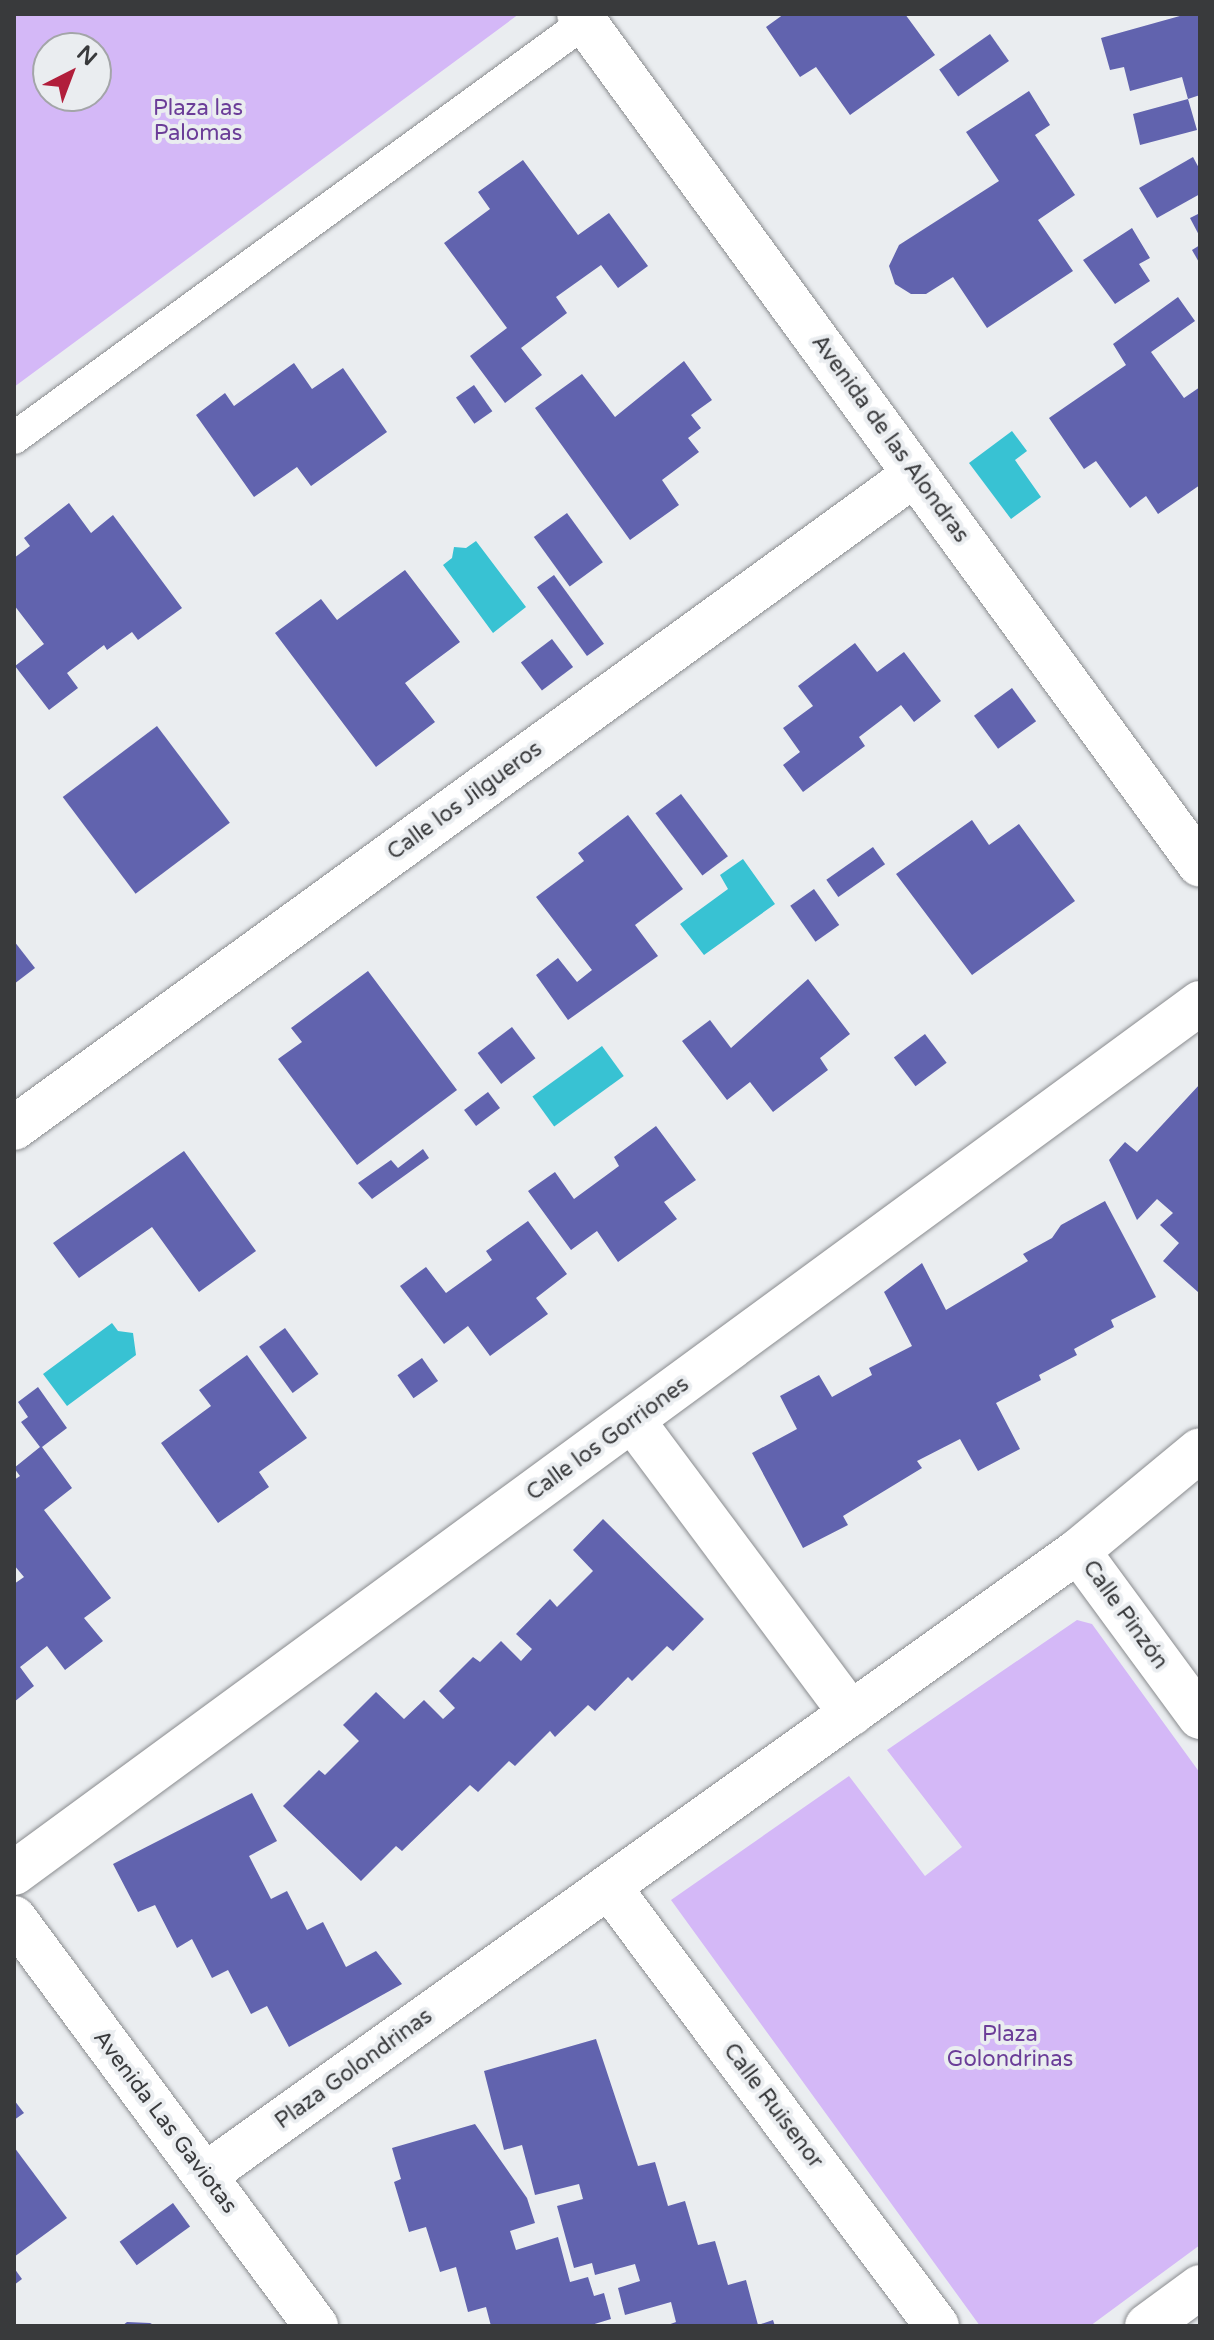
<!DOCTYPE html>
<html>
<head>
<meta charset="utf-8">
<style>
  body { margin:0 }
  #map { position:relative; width:1214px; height:2340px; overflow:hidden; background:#eaedf0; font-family:"Varela Round",sans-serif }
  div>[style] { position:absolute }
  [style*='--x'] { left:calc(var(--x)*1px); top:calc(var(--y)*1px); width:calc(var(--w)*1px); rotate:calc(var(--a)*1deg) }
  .green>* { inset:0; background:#d4b8f7 }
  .water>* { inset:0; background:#38c2d3; transform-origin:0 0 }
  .building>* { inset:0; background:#6163ae; transform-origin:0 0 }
  .roads { filter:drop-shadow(0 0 2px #8a8c8f) drop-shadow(0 0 2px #8a8c8f) }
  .service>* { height:32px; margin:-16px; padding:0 16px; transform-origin:16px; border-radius:16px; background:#fff }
  .minor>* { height:44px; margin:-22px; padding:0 22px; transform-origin:22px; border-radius:22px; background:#fff }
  span { translate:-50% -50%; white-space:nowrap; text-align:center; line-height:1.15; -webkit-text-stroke:8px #eaedf0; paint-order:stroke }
  .park-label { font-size:22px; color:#6b3d98 }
  .street-label { font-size:22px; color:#393a3c }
  .frame { position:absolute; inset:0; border:16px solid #393a3c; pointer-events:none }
  .north { position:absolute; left:32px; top:32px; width:80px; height:80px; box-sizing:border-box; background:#eaedf0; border:2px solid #a3a5a8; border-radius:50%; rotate:42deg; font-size:22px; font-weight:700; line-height:32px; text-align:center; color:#393a3c }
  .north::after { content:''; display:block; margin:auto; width:28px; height:36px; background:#b11e3b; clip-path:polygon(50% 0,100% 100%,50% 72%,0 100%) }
</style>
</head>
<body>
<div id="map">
  <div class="green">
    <i style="clip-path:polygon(evenodd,14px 14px,519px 14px,14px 387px,14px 14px,48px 48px,96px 48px,96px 96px,48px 96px,48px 48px)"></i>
    <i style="clip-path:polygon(1077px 1620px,1092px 1624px,1200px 1773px,1200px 2245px,1090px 2326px,980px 2326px,671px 1900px,849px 1776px,925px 1876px,962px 1847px,887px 1750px)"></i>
  </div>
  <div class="water">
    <i style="clip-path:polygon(1012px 431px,1027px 451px,1015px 460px,1041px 497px,1011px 519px,969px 463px)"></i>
    <i style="clip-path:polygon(476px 541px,526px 607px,493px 633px,443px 565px,452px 558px,454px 547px,466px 548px)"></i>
    <i style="clip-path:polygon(743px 859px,775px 904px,704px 955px,680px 924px,728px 889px,720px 875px)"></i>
    <i style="left:602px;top:1046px;width:37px;height:86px;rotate:54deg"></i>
    <i style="clip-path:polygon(112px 1323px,118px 1331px,133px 1333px,136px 1355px,67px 1406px,43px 1374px)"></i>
  </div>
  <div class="building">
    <i style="clip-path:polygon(784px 14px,905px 14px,935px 55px,850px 115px,816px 67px,800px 77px,766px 27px)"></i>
    <i style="clip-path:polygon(1187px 14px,1200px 14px,1200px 95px,1188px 99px,1197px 130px,1140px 145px,1133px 114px,1188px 99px,1182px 77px,1130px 91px,1124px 67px,1110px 70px,1101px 38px)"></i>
    <i style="left:990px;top:34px;width:33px;height:62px;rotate:55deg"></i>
    <i style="clip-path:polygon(1029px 91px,1050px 125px,1035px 135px,1075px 195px,1038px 220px,1073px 271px,987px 328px,953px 277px,926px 294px,911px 294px,895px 284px,889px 266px,899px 245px,999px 181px,966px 132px)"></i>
    <i style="clip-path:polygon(1193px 157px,1200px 170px,1200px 194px,1157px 218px,1139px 188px)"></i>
    <i style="clip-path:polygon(523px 160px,578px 235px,609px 213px,648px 266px,618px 288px,601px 265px,556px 297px,567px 313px,521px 348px,542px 375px,505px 403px,470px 356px,507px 328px,444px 243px,490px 209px,478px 192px)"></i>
    <i style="clip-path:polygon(1200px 213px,1200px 237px,1190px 218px)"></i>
    <i style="clip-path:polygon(1132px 228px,1150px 258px,1139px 264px,1150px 281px,1115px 304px,1083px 260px)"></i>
    <i style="clip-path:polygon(1200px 245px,1200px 264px,1192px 250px)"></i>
    <i style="clip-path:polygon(1178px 297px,1195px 321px,1151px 352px,1184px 398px,1200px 387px,1200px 485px,1158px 514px,1146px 496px,1130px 508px,1096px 461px,1084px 469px,1049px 418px,1126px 365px,1113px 344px)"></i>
    <i style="clip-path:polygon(684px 361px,712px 400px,691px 415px,701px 428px,688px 438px,699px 452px,662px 480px,679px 505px,630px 540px,535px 408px,582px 374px,615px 417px)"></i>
    <i style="clip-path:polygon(294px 363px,312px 389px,343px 368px,387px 432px,311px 486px,297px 467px,254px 497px,196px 415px,225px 393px,234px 406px)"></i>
    <i style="left:474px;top:385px;width:32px;height:22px;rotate:55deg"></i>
    <i style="clip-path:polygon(69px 503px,91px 533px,113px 515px,182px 608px,138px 640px,132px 632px,107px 650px,104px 645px,67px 673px,78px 688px,49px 710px,15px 666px,44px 644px,14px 605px,14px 558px,30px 546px,24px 538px)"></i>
    <i style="left:567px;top:513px;width:61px;height:41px;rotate:54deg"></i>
    <i style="clip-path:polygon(405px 570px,460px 642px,405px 683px,435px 722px,376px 767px,275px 633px,321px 599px,337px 620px)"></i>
    <i style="left:554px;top:575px;width:85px;height:21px;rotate:54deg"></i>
    <i style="left:552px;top:639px;width:35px;height:39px;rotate:53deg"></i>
    <i style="clip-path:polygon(855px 643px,877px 672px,904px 652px,941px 701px,914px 722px,901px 705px,859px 737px,865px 746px,803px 792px,783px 765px,800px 752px,783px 728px,813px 706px,798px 686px)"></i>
    <i style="left:1012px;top:688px;width:41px;height:47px;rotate:54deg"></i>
    <i style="left:157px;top:726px;width:121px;height:118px;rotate:53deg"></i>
    <i style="left:681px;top:794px;width:78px;height:32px;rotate:53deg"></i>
    <i style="clip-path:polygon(628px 815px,683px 889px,635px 925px,658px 956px,568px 1020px,536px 975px,558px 958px,577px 982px,592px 970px,536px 897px,584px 861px,578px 853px)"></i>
    <i style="clip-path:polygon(972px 820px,989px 845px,1019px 824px,1075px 901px,972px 975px,896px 874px)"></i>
    <i style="left:873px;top:847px;width:21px;height:57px;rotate:55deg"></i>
    <i style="left:814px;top:889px;width:44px;height:29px;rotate:55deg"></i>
    <i style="clip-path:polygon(14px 941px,35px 968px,14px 984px)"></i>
    <i style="clip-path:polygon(368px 971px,457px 1090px,357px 1165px,278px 1059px,302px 1042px,291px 1028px)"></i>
    <i style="clip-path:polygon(808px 979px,850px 1034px,820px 1058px,828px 1070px,773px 1112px,750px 1082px,727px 1100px,682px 1041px,710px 1020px,731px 1048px)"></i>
    <i style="left:512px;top:1027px;width:39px;height:43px;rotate:53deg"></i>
    <i style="left:925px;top:1034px;width:36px;height:39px;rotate:53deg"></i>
    <i style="clip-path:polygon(1200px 1084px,1200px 1289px,1198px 1292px,1163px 1261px,1179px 1243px,1160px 1225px,1173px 1213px,1157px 1199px,1137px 1220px,1109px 1160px,1125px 1142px,1137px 1152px)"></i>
    <i style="left:488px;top:1092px;width:20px;height:30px;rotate:53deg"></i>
    <i style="clip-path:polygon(656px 1126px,696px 1180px,664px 1202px,677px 1219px,618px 1262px,597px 1231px,571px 1250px,528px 1191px,555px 1172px,574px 1199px,619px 1166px,614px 1157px)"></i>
    <i style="clip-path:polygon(423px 1149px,429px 1158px,372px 1199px,358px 1183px,391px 1160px,398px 1168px)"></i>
    <i style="clip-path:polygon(184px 1151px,256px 1251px,199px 1292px,152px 1227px,79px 1278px,53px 1243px)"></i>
    <i style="clip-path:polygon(1105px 1201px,1156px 1297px,1111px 1320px,1114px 1327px,1074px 1349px,1077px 1355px,1039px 1375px,1041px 1380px,996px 1403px,1020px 1449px,978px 1471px,960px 1439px,917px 1461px,922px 1468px,843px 1516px,848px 1525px,803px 1548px,752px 1453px,797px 1429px,780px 1396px,819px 1375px,832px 1397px,872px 1375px,869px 1368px,912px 1346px,884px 1292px,922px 1263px,946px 1310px,1028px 1261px,1023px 1254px,1052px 1238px,1061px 1225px)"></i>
    <i style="clip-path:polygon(528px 1221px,567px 1274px,536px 1298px,548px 1314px,490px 1356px,468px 1326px,444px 1344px,400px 1286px,426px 1267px,446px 1293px,492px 1260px,486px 1251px)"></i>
    <i style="left:285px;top:1328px;width:57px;height:32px;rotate:54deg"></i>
    <i style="clip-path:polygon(247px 1355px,307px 1438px,259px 1472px,269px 1487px,218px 1523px,161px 1443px,211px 1406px,199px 1390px)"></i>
    <i style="left:422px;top:1358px;width:28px;height:30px;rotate:55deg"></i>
    <i style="clip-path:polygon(38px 1387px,67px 1428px,42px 1447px,72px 1488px,44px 1510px,111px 1598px,84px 1618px,103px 1641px,65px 1670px,47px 1646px,20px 1667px,34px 1686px,14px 1702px,14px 1584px,24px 1577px,14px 1565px,14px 1480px,20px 1476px,14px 1468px,40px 1447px,21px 1422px,28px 1417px,18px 1402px)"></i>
    <i style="clip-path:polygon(603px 1519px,704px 1619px,673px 1651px,667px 1646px,632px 1681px,628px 1677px,595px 1711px,588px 1705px,555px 1737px,550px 1731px,515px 1766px,509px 1761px,478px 1792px,470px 1785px,402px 1851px,396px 1846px,361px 1881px,283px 1806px,319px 1770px,325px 1775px,359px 1741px,343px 1725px,376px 1692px,404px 1719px,424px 1700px,443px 1719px,455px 1708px,439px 1691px,473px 1657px,480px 1662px,501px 1641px,521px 1661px,532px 1649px,516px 1634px,550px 1599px,557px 1607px,593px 1571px,573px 1550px)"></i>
    <i style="clip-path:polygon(252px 1793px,277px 1841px,249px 1856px,271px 1899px,287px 1891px,307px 1930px,323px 1922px,346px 1967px,376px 1951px,402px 1984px,289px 2047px,267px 2006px,251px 2014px,228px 1970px,212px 1978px,192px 1939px,177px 1948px,155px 1905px,138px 1912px,113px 1864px)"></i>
    <i style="clip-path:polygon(596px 2039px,638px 2166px,655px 2162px,668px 2206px,685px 2201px,698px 2245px,715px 2241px,728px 2285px,746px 2280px,758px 2325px,773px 2320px,775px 2326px,665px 2326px,676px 2322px,671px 2302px,625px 2315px,618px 2288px,640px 2281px,635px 2264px,595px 2275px,592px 2263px,574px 2268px,557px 2206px,583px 2199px,579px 2184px,535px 2195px,522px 2145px,504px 2150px,484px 2071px)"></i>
    <i style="clip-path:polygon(14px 2100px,24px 2113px,14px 2120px)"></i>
    <i style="clip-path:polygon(475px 2124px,527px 2198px,535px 2223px,510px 2231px,516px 2250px,558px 2237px,570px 2282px,588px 2277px,594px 2296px,604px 2293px,611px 2319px,588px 2326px,491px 2326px,486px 2307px,468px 2312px,456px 2267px,440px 2272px,426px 2227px,409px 2232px,394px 2182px,401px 2179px,392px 2148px)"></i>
    <i style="clip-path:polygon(14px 2147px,67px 2218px,14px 2257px)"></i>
    <i style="left:173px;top:2203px;width:29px;height:66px;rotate:54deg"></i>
    <i style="clip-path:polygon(14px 2268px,22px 2279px,14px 2285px)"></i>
    <i style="clip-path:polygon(127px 2322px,150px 2323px,156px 2326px,122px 2326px)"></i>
  </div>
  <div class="roads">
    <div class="service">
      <i style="--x:14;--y:438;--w:706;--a:-36.08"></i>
    </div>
    <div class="minor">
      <i style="--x:579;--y:14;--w:1053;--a:53.88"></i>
      <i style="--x:14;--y:1128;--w:1113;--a:-35.97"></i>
      <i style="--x:633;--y:1421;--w:365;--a:53.3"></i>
      <i style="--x:1078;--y:1551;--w:206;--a:53.7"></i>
      <i style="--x:14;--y:1873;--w:1471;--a:-36.26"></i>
      <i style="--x:609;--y:1887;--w:548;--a:53.23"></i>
      <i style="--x:14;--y:1918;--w:508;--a:53.49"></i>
      <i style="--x:205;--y:2175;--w:1073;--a:-35.56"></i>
      <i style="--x:1078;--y:1551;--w:158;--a:-39.6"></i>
      <i style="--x:1147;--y:2326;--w:66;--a:-36.3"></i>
    </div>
  </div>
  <div class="park-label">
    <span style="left:198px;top:121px">Plaza las<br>Palomas</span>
    <span style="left:1010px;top:2047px">Plaza<br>Golondrinas</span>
  </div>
  <div class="street-label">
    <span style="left:890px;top:439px;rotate:54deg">Avenida de las Alondras</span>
    <span style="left:465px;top:801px;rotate:-36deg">Calle los Jilgueros</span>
    <span style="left:608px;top:1439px;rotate:-36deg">Calle los Gorriones</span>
    <span style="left:1125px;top:1615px;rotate:54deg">Calle Pinzón</span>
    <span style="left:354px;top:2069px;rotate:-36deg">Plaza Golondrinas</span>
    <span style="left:773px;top:2106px;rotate:53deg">Calle Ruisenor</span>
    <span style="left:165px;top:2122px;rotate:53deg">Avenida Las Gaviotas</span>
  </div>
  <div class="frame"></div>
  <div class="north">N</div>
</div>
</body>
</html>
